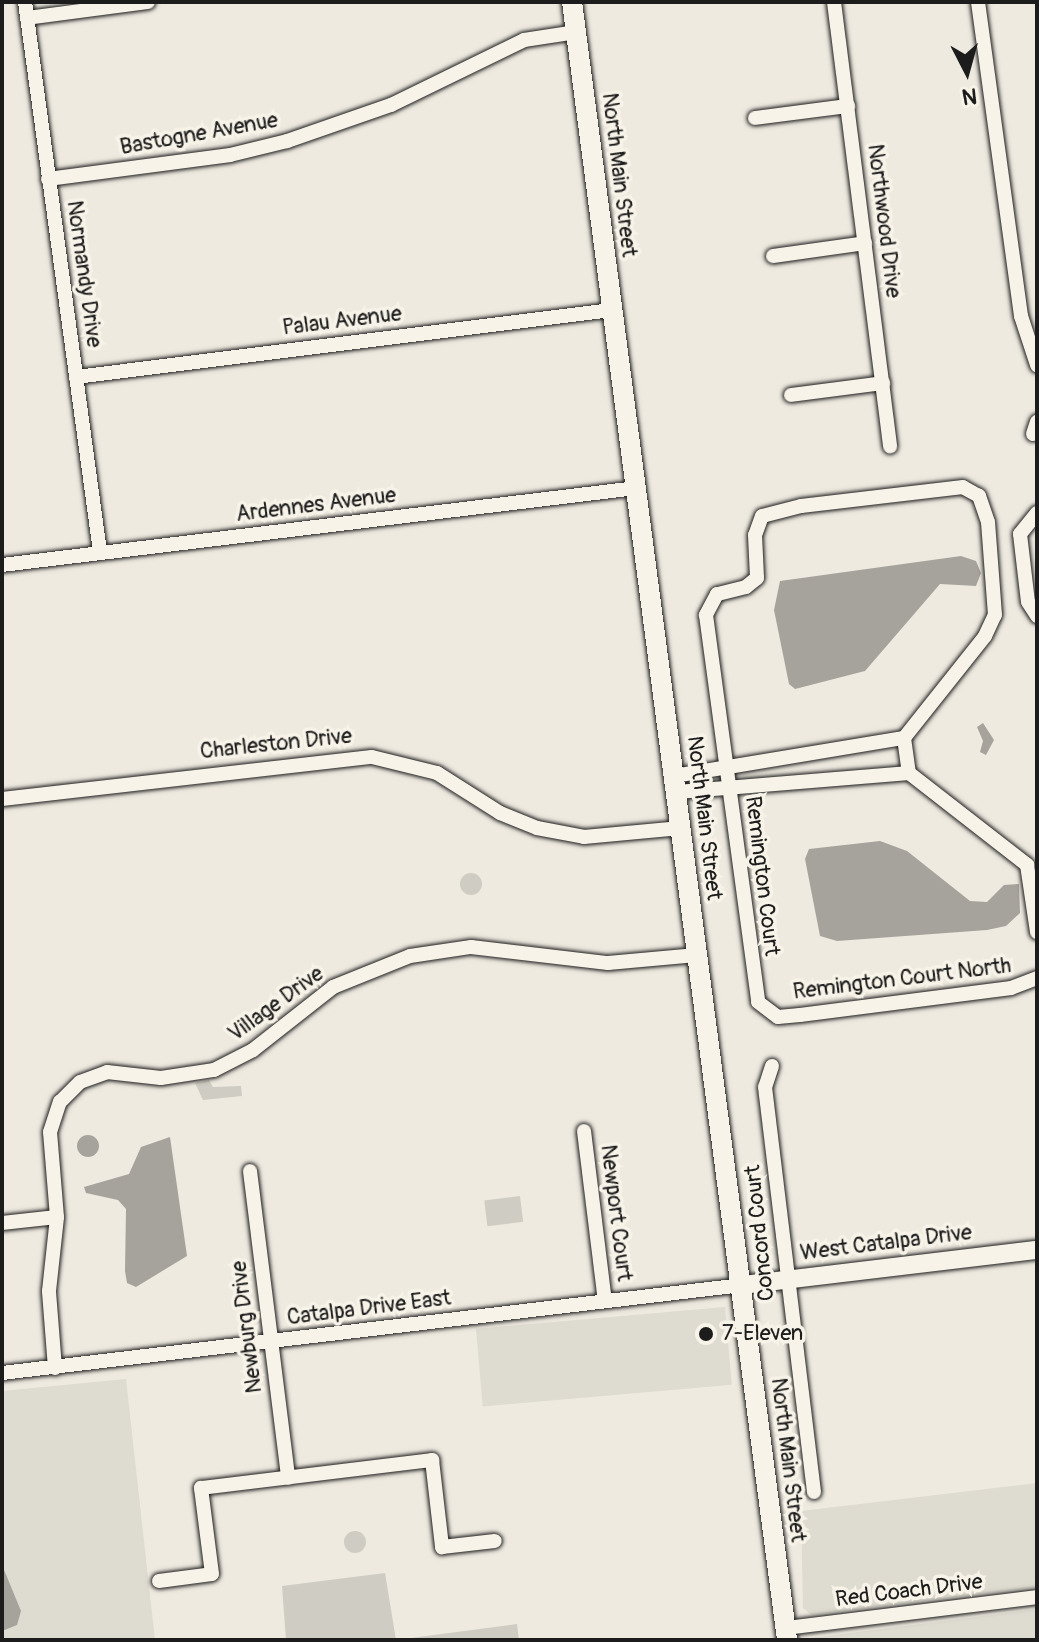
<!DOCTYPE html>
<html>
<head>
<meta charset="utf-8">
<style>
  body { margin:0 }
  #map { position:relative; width:1039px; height:1642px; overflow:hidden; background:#eeeae0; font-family:Pangolin,sans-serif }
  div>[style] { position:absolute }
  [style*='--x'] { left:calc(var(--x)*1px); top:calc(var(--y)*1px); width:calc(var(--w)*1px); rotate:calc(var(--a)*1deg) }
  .built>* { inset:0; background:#dedbd1; transform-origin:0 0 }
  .green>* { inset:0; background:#cfccc3; transform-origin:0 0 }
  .round { border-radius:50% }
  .water>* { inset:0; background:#a6a39d }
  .roads { filter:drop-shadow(0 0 2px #1c1c1c) drop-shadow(0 0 2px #1c1c1c) }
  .minor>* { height:14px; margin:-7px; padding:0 7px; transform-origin:7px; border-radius:7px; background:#f7f3e8 }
  .tertiary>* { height:18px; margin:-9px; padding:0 9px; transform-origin:9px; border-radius:9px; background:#f7f3e8 }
  .secondary>* { height:20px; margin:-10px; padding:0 10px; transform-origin:10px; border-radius:10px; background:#f7f3e8 }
  .dots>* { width:22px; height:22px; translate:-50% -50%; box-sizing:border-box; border:4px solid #f7f3e8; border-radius:50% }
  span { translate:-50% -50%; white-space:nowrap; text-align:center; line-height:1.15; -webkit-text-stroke:7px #f7f3e8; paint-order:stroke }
  .street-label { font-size:22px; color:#1c1c1c }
  .poi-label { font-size:22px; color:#1c1c1c }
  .left { translate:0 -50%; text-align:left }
  .frame { position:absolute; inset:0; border:4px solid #1c1c1c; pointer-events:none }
  .north { position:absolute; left:927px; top:32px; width:80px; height:80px; -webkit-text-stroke:6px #f7f3e8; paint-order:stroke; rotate:174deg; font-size:22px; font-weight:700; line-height:32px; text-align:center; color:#1c1c1c }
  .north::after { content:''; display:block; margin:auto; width:28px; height:36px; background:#1c1c1c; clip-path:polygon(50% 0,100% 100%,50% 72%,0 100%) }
</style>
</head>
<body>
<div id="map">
  <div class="built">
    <i style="left:725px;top:1307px;width:78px;height:250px;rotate:85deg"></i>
    <i style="clip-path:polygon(126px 1379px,155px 1640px,2px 1640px,2px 1391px)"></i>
    <i style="clip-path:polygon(1037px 1483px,1037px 1587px,811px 1615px,803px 1608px,801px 1511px)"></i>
    <i style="clip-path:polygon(1037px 1609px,1037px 1640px,810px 1640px,811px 1638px)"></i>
  </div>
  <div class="green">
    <i class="round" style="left:460px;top:873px;width:22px;height:22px"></i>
    <i style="clip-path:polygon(209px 1080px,213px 1087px,241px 1086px,242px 1096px,203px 1100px,195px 1083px)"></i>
    <i style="left:520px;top:1196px;width:26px;height:36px;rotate:83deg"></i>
    <i class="round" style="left:344px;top:1531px;width:22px;height:22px"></i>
    <i style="clip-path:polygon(385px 1573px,396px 1640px,517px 1624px,519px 1640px,286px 1640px,282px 1586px)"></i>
  </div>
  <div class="water">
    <i style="clip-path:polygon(961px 556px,976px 561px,981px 573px,976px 586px,940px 584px,865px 671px,795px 689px,789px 684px,774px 610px,780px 581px)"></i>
    <i style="clip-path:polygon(983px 723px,994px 740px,986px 755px,980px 752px,983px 741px,977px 727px)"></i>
    <i style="clip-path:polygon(880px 841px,907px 851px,970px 901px,987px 902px,1004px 885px,1019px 884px,1020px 913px,1006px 926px,987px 930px,837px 941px,820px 936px,805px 859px,809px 849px)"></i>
    <i class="round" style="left:77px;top:1135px;width:22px;height:22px"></i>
    <i style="clip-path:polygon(170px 1137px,187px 1256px,136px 1287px,127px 1283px,125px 1271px,126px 1209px,118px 1200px,86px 1193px,84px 1187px,129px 1174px,141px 1147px)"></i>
    <i style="clip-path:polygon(2px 1565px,21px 1611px,17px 1625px,2px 1631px)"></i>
  </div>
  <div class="roads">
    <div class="minor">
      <i style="--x:25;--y:2;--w:555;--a:82.23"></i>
      <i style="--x:834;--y:2;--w:448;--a:82.8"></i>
      <i style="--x:978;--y:2;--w:317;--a:82.2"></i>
      <i style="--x:1021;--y:316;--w:52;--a:71.9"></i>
      <i style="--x:27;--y:18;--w:122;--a:-7.5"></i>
      <i style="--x:755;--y:118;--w:94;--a:-7.4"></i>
      <i style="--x:48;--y:179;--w:184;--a:-7.5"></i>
      <i style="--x:230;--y:155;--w:59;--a:-13.8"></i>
      <i style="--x:287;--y:141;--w:110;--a:-19.1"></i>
      <i style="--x:391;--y:105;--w:148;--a:-26"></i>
      <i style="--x:524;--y:40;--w:53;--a:-8.7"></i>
      <i style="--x:773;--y:256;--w:93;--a:-8"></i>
      <i style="--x:76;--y:377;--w:540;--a:-7.13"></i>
      <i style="--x:791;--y:395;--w:93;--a:-7.4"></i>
      <i style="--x:1033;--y:434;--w:13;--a:-72"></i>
      <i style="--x:1037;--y:513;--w:27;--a:129"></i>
      <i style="--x:1020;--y:534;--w:68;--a:83.3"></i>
      <i style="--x:1028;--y:602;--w:17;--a:57"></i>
      <i style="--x:2;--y:565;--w:639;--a:-6.92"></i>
      <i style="--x:904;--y:738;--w:130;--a:-51.5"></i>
      <i style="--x:985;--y:636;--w:23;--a:-65"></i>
      <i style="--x:995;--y:615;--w:93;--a:-94.3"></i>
      <i style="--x:988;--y:522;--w:28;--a:-109"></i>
      <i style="--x:979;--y:496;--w:18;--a:-151"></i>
      <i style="--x:963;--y:487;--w:163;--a:173.3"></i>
      <i style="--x:801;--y:506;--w:40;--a:165.6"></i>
      <i style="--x:762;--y:516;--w:20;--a:110"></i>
      <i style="--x:755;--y:535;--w:43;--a:87.3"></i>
      <i style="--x:757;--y:578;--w:14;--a:141"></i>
      <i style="--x:746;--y:587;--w:30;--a:166"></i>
      <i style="--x:717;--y:594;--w:24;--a:118"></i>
      <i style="--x:706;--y:615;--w:390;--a:82.3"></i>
      <i style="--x:758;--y:1002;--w:25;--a:37"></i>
      <i style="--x:778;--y:1017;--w:22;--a:-5"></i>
      <i style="--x:800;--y:1015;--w:213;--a:-7.3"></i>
      <i style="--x:1011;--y:988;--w:28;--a:-21"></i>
      <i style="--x:904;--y:738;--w:35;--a:82"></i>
      <i style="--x:909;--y:773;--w:150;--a:37.9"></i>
      <i style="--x:1027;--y:865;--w:68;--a:81.5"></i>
      <i style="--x:674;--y:776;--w:233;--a:-9.4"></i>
      <i style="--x:677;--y:792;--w:233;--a:-4.7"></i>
      <i style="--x:2;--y:799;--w:372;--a:-6.5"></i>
      <i style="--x:372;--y:757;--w:67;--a:13.8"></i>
      <i style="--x:437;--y:773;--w:75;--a:32.4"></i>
      <i style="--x:500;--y:813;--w:40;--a:22"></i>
      <i style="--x:537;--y:828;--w:48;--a:10.8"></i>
      <i style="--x:584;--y:837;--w:97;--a:-5.3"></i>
      <i style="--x:772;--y:1066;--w:22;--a:108"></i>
      <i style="--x:765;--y:1087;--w:408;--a:83.1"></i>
      <i style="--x:584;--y:1131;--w:171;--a:83"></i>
      <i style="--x:250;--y:1171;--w:309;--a:82.9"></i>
      <i style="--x:2;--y:1223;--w:55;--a:-6.2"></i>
      <i style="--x:55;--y:1368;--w:77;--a:-94.5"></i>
      <i style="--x:49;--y:1291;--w:74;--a:-83.8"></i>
      <i style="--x:57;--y:1217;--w:85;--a:-94.7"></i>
      <i style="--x:50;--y:1132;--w:32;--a:-72"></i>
      <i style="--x:60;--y:1102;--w:28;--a:-45"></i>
      <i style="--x:80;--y:1082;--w:29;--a:-20"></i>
      <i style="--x:107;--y:1072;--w:54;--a:6.3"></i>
      <i style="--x:161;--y:1078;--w:54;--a:-8.6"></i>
      <i style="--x:214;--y:1070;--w:44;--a:-27.1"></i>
      <i style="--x:253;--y:1050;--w:102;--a:-38.2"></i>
      <i style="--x:333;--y:987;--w:83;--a:-21.9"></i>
      <i style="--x:410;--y:956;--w:62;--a:-8.4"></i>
      <i style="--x:471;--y:947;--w:138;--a:6.7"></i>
      <i style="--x:608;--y:963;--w:89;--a:-5.1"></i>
      <i style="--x:2;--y:1373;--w:745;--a:-6.78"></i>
      <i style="--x:159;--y:1581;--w:53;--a:-7.5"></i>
      <i style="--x:212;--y:1574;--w:87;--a:-97.3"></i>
      <i style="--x:201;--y:1488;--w:233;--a:-6.9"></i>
      <i style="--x:432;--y:1460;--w:88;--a:83.4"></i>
      <i style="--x:442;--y:1547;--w:53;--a:-6.5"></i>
      <i style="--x:786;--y:1628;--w:253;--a:-7"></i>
    </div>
    <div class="tertiary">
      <i style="--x:742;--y:1285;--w:297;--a:-6.8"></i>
    </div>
    <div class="secondary">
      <i style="--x:572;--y:2;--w:1652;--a:82.52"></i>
    </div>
  </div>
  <div class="dots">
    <i style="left:706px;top:1334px;background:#1c1c1c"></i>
  </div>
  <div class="street-label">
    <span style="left:199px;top:134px;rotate:-10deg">Bastogne Avenue</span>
    <span style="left:619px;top:175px;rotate:83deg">North Main Street</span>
    <span style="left:884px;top:221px;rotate:83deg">Northwood Drive</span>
    <span style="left:84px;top:274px;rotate:82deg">Normandy Drive</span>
    <span style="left:342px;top:321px;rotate:-7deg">Palau Avenue</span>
    <span style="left:316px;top:505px;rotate:-7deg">Ardennes Avenue</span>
    <span style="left:276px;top:744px;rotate:-6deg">Charleston Drive</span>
    <span style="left:704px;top:818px;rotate:83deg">North Main Street</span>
    <span style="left:762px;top:876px;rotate:83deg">Remington Court</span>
    <span style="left:902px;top:979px;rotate:-7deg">Remington Court North</span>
    <span style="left:276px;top:1004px;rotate:-36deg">Village Drive</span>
    <span style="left:616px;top:1213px;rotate:83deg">Newport Court</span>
    <span style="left:760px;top:1233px;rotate:-96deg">Concord Court</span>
    <span style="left:886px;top:1243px;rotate:-7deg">West Catalpa Drive</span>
    <span style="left:369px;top:1308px;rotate:-7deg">Catalpa Drive East</span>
    <span style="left:247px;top:1327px;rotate:-97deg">Newburg Drive</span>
    <span style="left:788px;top:1460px;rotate:83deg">North Main Street</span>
    <span style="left:909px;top:1591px;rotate:-7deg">Red Coach Drive</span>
  </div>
  <div class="poi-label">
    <span class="left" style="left:722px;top:1334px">7-Eleven</span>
  </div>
  <div class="frame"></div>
  <div class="north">N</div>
</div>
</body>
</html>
